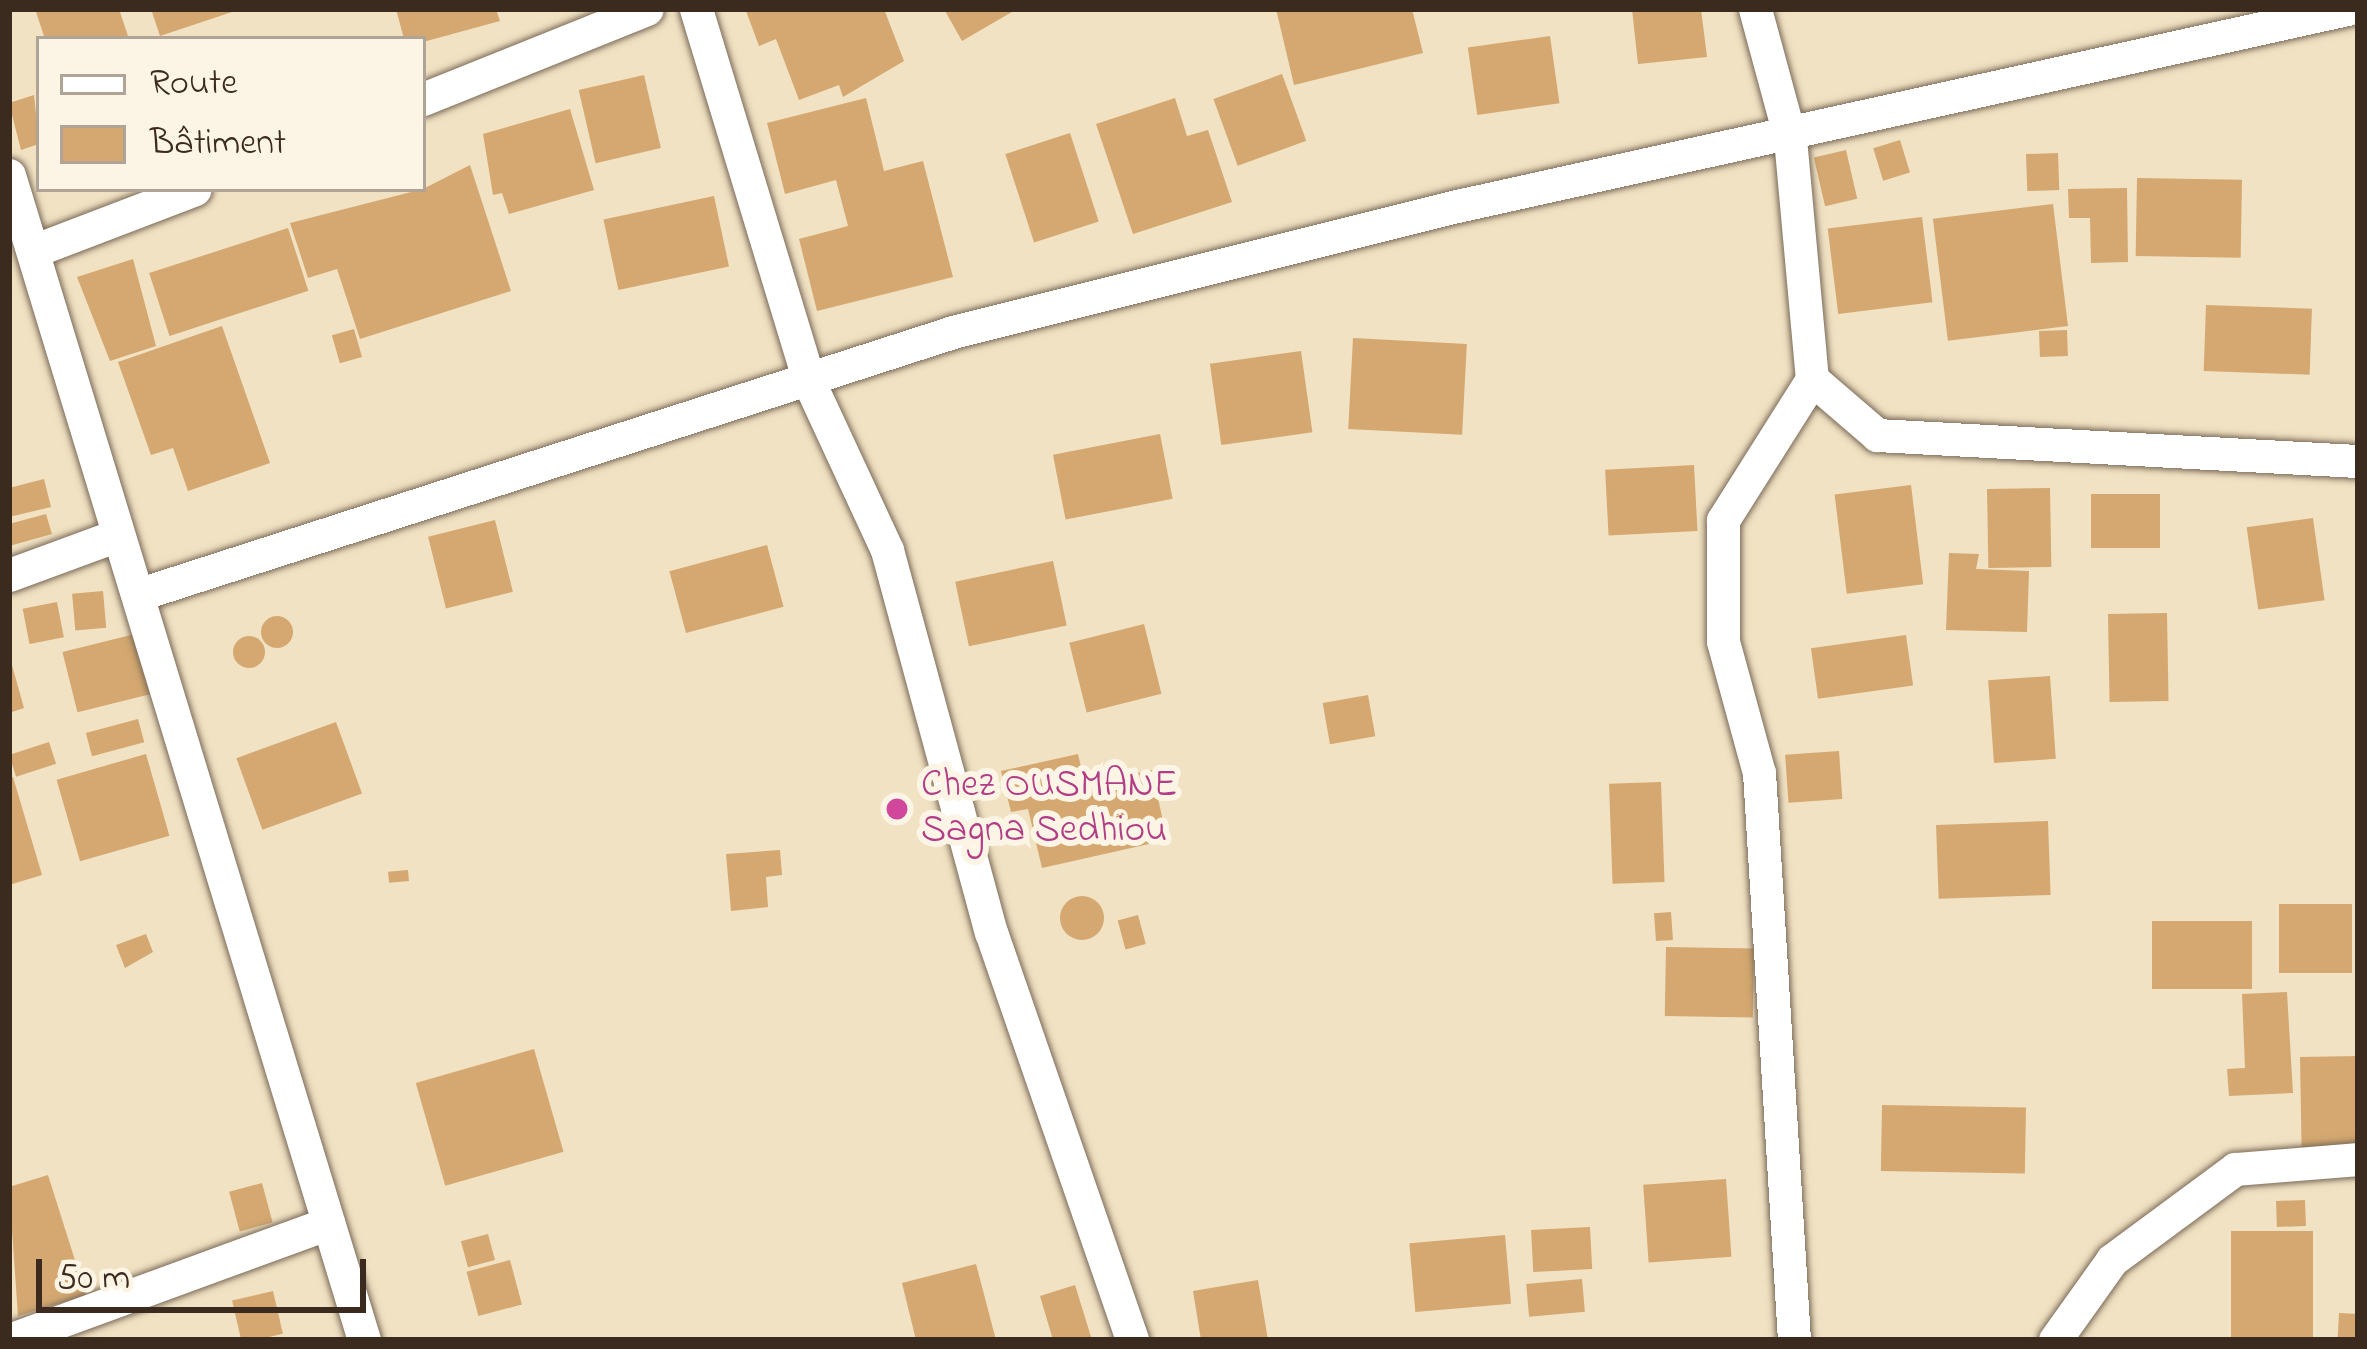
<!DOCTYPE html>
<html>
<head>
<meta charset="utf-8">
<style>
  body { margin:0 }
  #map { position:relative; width:2367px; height:1349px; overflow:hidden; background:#f1e2c3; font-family:"Indie Flower",sans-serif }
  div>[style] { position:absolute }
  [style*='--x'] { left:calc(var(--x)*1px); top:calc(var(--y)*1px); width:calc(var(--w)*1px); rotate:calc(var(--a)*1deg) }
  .building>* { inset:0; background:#d4a870; transform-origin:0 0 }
  .round { border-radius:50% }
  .roads { filter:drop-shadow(0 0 3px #7b6a58) drop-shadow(0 0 3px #7b6a58) }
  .minor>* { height:33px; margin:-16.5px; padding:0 16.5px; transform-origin:16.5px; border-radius:16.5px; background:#fff }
  .dots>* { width:33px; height:33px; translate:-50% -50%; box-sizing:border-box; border:6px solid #fcf5e5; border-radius:50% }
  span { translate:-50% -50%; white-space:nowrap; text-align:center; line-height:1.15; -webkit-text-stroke:12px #fcf5e5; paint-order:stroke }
  .hotel-label { font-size:39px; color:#b23c85 }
  .left { translate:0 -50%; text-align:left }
  .frame { position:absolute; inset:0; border:12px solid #3b2a1e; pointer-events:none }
  .legend { position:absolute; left:36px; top:36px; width:390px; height:156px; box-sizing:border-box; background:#fcf5e5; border:3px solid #afa495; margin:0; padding:15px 21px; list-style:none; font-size:36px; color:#3b2a1e }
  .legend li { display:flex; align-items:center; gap:24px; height:60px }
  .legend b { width:60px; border:3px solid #afa495 }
  .scale { position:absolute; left:36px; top:1259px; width:330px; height:54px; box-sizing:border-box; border:6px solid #3b2a1e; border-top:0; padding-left:15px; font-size:36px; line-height:42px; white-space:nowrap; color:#3b2a1e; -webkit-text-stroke:9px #fcf5e5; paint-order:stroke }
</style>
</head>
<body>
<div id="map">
  <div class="building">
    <i style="clip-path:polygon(35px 9px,119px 9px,129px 39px,45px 39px)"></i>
    <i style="clip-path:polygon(151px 9px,238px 9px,238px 10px,160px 36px)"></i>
    <i style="clip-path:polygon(396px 9px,496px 9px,500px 21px,423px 42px,404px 39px)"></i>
    <i style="clip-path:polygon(884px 9px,904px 61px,843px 97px,839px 85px,799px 100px,776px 39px,759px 46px,746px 11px)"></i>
    <i style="clip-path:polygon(944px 9px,1017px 9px,962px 41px)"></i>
    <i style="clip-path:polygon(1276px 9px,1412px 9px,1423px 53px,1294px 85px)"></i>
    <i style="clip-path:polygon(1632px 9px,1701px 9px,1707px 57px,1638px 64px)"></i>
    <i style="left:1550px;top:36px;width:68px;height:83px;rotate:82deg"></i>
    <i style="left:1282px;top:74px;width:71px;height:73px;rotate:70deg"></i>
    <i style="left:644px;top:75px;width:75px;height:67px;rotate:77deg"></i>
    <i style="clip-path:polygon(34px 95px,39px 144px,21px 150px,9px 103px)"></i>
    <i style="clip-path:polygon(866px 98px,884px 171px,923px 161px,953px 277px,817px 311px,799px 239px,848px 226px,836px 180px,785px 194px,767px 123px)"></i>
    <i style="clip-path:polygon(1175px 98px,1187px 136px,1208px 130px,1232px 202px,1133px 234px,1096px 124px)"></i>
    <i style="clip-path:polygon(570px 109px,594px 190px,509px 214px,502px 193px,493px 195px,483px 134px)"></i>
    <i style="left:1070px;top:133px;width:93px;height:68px;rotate:72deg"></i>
    <i style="left:1900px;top:140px;width:34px;height:28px;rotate:73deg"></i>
    <i style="left:1846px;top:150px;width:50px;height:33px;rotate:77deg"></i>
    <i style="left:2058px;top:153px;width:37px;height:32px;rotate:88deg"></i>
    <i style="clip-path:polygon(470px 165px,511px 291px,360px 339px,337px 269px,308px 278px,290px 223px,423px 189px)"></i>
    <i style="left:2137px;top:178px;width:105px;height:78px;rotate:1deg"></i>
    <i style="clip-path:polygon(2127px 188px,2128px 262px,2091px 263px,2090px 218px,2069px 218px,2068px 189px)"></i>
    <i style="left:714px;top:196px;width:72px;height:113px;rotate:78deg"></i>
    <i style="left:2053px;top:204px;width:123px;height:121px;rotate:83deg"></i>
    <i style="left:1922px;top:217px;width:86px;height:95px;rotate:83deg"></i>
    <i style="left:288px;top:228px;width:66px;height:146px;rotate:72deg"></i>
    <i style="clip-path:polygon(133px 259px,156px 346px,110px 361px,77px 277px)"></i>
    <i style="left:2206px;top:305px;width:106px;height:66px;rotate:2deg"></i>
    <i style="clip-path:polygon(222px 326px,270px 463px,188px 491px,173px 448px,151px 455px,118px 362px)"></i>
    <i style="left:354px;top:329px;width:29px;height:23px;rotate:74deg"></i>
    <i style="left:2067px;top:330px;width:26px;height:28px;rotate:88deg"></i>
    <i style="left:1353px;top:338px;width:114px;height:91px;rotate:3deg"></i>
    <i style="left:1301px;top:351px;width:82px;height:92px;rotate:82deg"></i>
    <i style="left:1160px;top:434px;width:66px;height:109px;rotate:79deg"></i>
    <i style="left:1694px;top:465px;width:66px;height:89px;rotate:87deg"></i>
    <i style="clip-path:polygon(44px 479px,51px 507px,9px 517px,9px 488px)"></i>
    <i style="left:1911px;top:485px;width:100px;height:77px;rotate:83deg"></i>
    <i style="left:2050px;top:488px;width:79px;height:63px;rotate:89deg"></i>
    <i style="left:2160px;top:494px;width:54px;height:69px;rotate:90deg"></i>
    <i style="clip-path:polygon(46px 514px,52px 534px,9px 546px,9px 524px)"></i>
    <i style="left:2313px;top:518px;width:83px;height:67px;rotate:82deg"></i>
    <i style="left:495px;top:520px;width:74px;height:69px;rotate:76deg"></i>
    <i style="left:767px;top:545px;width:64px;height:101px;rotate:75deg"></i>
    <i style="clip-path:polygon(1949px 553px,1979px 554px,1976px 569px,2029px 571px,2027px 632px,1946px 630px)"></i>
    <i style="left:1053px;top:561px;width:66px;height:100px;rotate:78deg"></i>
    <i style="left:103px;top:591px;width:37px;height:31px;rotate:85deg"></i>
    <i style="left:57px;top:602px;width:36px;height:35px;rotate:79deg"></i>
    <i style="left:2167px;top:613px;width:88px;height:59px;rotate:89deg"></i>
    <i class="round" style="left:261px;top:616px;width:32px;height:32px"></i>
    <i style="left:1144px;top:624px;width:72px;height:77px;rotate:76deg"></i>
    <i style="left:143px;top:632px;width:62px;height:83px;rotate:76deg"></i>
    <i style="left:1906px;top:635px;width:51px;height:96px;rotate:82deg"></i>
    <i class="round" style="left:233px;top:636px;width:32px;height:32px"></i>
    <i style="clip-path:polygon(10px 658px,24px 708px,9px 713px,9px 659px)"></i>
    <i style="left:2050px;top:676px;width:83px;height:62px;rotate:86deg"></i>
    <i style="left:1368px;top:695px;width:42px;height:46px;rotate:80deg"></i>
    <i style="left:138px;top:719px;width:24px;height:54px;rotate:75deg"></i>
    <i style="left:336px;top:722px;width:76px;height:106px;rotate:70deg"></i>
    <i style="left:49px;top:742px;width:23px;height:42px;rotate:72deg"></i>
    <i style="left:1839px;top:751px;width:48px;height:54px;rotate:86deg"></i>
    <i style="left:146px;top:754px;width:85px;height:93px;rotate:74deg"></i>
    <i style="clip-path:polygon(1078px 754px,1085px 784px,1152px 770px,1164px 826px,1146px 830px,1149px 844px,1042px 868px,1028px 809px,1011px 812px,1001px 771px)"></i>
    <i style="clip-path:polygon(13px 777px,42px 875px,9px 885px,9px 778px)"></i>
    <i style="left:1661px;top:782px;width:100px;height:52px;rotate:88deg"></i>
    <i style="left:2048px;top:821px;width:74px;height:112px;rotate:88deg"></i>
    <i style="clip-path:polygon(780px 850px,782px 875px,766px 877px,768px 907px,731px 911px,726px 854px)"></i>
    <i style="left:408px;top:870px;width:11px;height:20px;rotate:85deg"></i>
    <i class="round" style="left:1060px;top:896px;width:44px;height:44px"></i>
    <i style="left:2279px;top:904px;width:73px;height:69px"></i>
    <i style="left:1671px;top:912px;width:28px;height:17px;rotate:86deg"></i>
    <i style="left:1138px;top:915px;width:30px;height:21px;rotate:75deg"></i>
    <i style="left:2152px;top:921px;width:100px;height:68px"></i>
    <i style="clip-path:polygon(146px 934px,153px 952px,125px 968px,116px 945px)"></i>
    <i style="left:1666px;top:947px;width:88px;height:69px;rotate:1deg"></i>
    <i style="clip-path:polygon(2287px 992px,2293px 1093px,2229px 1096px,2227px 1069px,2245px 1068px,2242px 994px)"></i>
    <i style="left:534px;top:1049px;width:107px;height:123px;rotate:74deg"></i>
    <i style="left:2357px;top:1056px;width:91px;height:57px;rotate:89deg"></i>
    <i style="left:1882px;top:1105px;width:144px;height:66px;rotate:1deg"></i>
    <i style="clip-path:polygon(48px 1175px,86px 1295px,18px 1316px,9px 1187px)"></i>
    <i style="left:1726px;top:1179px;width:78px;height:83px;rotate:86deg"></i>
    <i style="left:262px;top:1183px;width:41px;height:34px;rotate:75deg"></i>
    <i style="left:2305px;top:1200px;width:26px;height:29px;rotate:88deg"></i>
    <i style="left:1590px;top:1227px;width:42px;height:59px;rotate:87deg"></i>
    <i style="left:2231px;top:1231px;width:82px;height:106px"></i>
    <i style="left:488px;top:1234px;width:27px;height:28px;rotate:75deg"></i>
    <i style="left:1505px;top:1235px;width:69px;height:96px;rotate:85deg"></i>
    <i style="left:510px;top:1260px;width:46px;height:45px;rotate:75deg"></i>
    <i style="clip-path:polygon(976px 1264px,996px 1340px,916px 1340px,902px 1283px)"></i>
    <i style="left:1582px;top:1279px;width:33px;height:56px;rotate:85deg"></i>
    <i style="clip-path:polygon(1258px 1280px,1268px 1340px,1201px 1340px,1193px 1291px)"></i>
    <i style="clip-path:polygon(1075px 1285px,1092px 1340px,1053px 1340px,1040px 1296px)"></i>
    <i style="left:273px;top:1291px;width:44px;height:42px;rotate:77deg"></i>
    <i style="left:2339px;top:1313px;width:19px;height:27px;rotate:3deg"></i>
  </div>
  <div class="roads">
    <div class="minor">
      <i style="--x:696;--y:9;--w:392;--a:73.1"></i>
      <i style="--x:810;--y:384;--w:183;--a:65.1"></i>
      <i style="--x:887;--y:550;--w:396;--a:74.8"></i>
      <i style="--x:991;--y:932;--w:432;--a:70.9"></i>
      <i style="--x:1755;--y:9;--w:134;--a:74.8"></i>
      <i style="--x:1790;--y:138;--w:242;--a:84.8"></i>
      <i style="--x:1812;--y:379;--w:86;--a:40.7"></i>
      <i style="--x:1877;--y:435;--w:482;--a:3.1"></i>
      <i style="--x:423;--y:99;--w:241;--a:-21.9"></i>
      <i style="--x:9;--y:175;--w:1218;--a:73.05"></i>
      <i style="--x:33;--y:251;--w:173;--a:-20.9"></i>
      <i style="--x:9;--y:575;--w:113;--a:-20.2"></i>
      <i style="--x:140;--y:594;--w:854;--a:-17.86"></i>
      <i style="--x:953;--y:332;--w:520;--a:-14.04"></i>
      <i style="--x:1457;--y:206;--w:912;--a:-12.48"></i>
      <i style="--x:9;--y:1340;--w:340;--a:-20.1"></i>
      <i style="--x:1794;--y:1340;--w:568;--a:-93.53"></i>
      <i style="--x:1759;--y:773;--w:137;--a:-105.3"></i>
      <i style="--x:1723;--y:641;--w:121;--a:-90"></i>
      <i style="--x:1723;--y:520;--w:167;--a:-57.7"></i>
      <i style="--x:2055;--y:1340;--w:98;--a:-54.5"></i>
      <i style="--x:2112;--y:1260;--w:153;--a:-36.5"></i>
      <i style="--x:2235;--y:1169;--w:123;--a:-4.6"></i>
    </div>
  </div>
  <div class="dots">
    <i style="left:897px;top:809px;background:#d1479c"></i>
  </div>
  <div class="hotel-label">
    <span class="left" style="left:921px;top:809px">Chez OUSMANE<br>Sagna Sedhiou</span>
  </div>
  <div class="frame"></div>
  <ul class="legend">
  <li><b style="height:15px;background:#fff"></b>Route</li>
  <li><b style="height:33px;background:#d4a870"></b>Bâtiment</li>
  </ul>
  <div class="scale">50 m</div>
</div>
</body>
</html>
